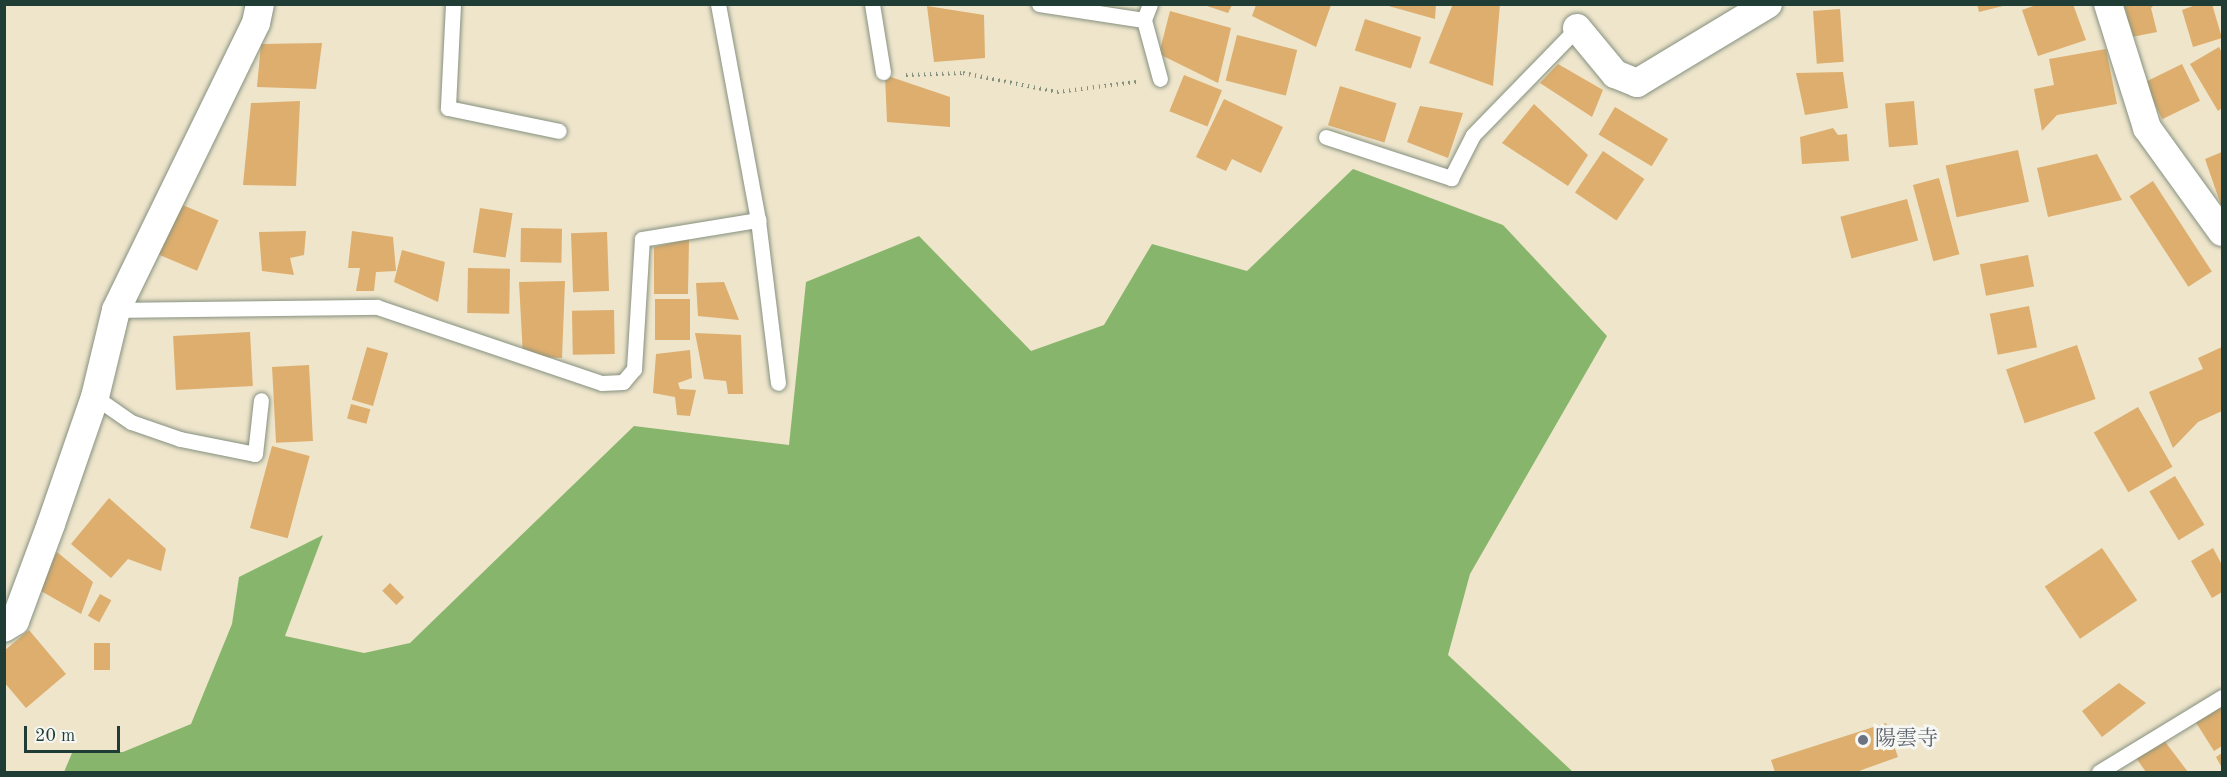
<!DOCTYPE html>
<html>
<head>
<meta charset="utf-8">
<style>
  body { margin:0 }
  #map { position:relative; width:2227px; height:777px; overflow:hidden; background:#eee5cb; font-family:"Old Standard TT","Noto Serif JP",serif }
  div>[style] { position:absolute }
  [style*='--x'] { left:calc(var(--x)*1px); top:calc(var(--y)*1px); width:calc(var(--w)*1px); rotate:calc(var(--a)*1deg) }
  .forest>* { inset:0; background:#88b56c }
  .building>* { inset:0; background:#ddae6d; transform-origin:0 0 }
  .path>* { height:4px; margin-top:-2px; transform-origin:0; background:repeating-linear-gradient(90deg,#869180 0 1.5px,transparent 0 6px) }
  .roads { filter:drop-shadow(0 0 2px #869180) drop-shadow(0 0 2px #869180) }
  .lane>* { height:15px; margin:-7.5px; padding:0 7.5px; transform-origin:7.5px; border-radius:7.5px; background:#fff }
  .street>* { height:28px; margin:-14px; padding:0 14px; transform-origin:14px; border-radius:14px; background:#fff }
  .dots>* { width:16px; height:16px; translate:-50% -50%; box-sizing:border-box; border:3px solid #f6f6f2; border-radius:50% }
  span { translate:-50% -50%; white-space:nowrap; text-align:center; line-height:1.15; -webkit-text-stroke:6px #f6f6f2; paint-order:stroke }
  .worship-label { font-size:21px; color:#5b616d }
  .left { translate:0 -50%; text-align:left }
  .frame { position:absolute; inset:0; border:6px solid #1f3d34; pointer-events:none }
  .scale { position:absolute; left:24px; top:726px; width:96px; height:27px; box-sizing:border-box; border:3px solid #1f3d34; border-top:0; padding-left:8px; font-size:18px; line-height:21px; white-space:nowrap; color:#1f3d34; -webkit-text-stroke:4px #f6f6f2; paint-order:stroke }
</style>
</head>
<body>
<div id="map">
  <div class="forest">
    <i style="clip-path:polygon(1353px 169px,1503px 225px,1607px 336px,1470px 574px,1448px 655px,1573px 772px,64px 772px,72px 753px,123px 752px,191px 724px,232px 624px,239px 577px,323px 535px,285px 636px,364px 653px,410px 643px,634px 426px,789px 445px,806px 282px,919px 236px,1031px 351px,1104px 325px,1152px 244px,1247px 271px)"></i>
  </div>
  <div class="building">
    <i style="clip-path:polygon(1385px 4px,1436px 4px,1435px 19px,1385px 5px)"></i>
    <i style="clip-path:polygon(1453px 4px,1500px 4px,1493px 86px,1429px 63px)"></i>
    <i style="clip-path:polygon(1977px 4px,2007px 4px,2007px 5px,1979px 12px)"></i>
    <i style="clip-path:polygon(2039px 4px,2073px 4px,2086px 40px,2038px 56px,2022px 10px)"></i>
    <i style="clip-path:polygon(2124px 4px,2155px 4px,2151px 8px,2157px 32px,2132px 37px)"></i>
    <i style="clip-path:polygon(2198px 4px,2212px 4px,2222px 38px,2193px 47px,2182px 10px)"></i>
    <i style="clip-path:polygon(1204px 5px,1232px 5px,1228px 13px)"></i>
    <i style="clip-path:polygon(1256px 5px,1331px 5px,1316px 47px,1252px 16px)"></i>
    <i style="clip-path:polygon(927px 6px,984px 15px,985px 58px,934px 62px)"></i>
    <i style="left:1840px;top:9px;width:53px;height:27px;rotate:86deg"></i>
    <i style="clip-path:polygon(1170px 11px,1231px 28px,1218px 83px,1159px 54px)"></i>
    <i style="left:1365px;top:19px;width:59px;height:33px;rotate:18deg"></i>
    <i style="left:1237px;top:35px;width:62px;height:47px;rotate:14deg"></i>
    <i style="clip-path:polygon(322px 43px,316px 89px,257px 87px,261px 44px)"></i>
    <i style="clip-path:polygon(2219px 47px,2222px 53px,2222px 108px,2218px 111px,2190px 64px)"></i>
    <i style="clip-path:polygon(2106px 49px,2117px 104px,2057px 115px,2042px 131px,2034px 89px,2054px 85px,2049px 59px)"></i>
    <i style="clip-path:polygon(1558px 64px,1603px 90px,1592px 117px,1540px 83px)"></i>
    <i style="left:2182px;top:64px;width:41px;height:42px;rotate:64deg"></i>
    <i style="clip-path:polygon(1843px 72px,1848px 108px,1805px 115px,1796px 73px)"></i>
    <i style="clip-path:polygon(885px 75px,950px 97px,950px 127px,887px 122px)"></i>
    <i style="left:1184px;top:75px;width:41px;height:39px;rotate:22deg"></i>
    <i style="left:1340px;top:86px;width:59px;height:41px;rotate:17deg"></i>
    <i style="clip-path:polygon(1224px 99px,1283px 127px,1261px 173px,1232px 159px,1226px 171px,1196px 157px)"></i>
    <i style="clip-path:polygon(300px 101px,296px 186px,243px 185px,251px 103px)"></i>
    <i style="left:1914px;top:101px;width:44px;height:29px;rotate:85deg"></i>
    <i style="clip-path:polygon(1534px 104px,1588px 155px,1568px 186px,1502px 143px)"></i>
    <i style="clip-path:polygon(1420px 106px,1463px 113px,1448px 158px,1407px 142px)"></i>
    <i style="left:1615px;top:107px;width:62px;height:32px;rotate:31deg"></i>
    <i style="clip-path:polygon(1833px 128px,1838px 135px,1847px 134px,1849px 161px,1802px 164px,1800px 137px)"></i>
    <i style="left:2018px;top:150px;width:53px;height:74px;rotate:78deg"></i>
    <i style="left:1603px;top:151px;width:50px;height:50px;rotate:34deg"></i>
    <i style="clip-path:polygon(2222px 152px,2222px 208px,2205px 159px)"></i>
    <i style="clip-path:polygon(2097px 154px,2122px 200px,2048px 217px,2037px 168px)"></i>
    <i style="left:1939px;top:178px;width:79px;height:27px;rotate:75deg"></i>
    <i style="left:2153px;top:181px;width:108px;height:28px;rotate:57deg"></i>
    <i style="left:1907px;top:199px;width:43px;height:69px;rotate:75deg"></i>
    <i style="left:178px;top:203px;width:44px;height:55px;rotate:23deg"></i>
    <i style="left:480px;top:208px;width:33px;height:45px;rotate:9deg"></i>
    <i style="left:521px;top:228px;width:41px;height:34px;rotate:1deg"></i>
    <i style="clip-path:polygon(306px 231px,304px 255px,290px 258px,294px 275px,262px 271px,259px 232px)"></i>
    <i style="clip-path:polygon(352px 231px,393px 237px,396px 271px,376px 272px,374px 291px,356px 291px,360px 268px,348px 268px)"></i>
    <i style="left:607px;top:232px;width:59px;height:36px;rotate:88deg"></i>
    <i style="clip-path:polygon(689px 239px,688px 294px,654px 294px,654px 247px)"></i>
    <i style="clip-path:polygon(402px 250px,445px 262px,438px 302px,394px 282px)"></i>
    <i style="left:2028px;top:255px;width:32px;height:49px;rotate:79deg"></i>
    <i style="left:468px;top:268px;width:42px;height:45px;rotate:1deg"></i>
    <i style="clip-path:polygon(565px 281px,562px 358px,523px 356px,519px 282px)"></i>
    <i style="clip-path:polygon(724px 282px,739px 320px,698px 316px,696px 283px)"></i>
    <i style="left:655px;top:299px;width:35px;height:41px"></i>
    <i style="left:2029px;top:306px;width:42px;height:40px;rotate:79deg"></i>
    <i style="left:614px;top:310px;width:44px;height:42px;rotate:89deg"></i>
    <i style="left:250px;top:332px;width:54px;height:77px;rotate:87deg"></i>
    <i style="clip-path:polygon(695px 333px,741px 335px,743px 394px,728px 394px,726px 381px,704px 379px)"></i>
    <i style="left:2077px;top:345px;width:57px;height:75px;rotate:71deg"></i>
    <i style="left:367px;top:347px;width:22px;height:55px;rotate:16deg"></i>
    <i style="clip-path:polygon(2222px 347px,2222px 411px,2198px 422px,2173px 448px,2149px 392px,2203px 369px,2198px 358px)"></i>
    <i style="clip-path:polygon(690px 350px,692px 378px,678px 383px,680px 389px,696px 390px,690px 416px,677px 415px,675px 397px,653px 393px,656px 354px)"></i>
    <i style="left:309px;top:365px;width:76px;height:37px;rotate:87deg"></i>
    <i style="left:351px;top:404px;width:20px;height:15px;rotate:15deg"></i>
    <i style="left:2138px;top:407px;width:69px;height:51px;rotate:60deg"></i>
    <i style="left:272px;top:446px;width:39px;height:85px;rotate:15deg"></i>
    <i style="left:2175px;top:476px;width:57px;height:30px;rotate:59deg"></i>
    <i style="clip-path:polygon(109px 498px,166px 549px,161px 571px,128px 559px,111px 578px,71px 544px)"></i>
    <i style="left:2102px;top:548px;width:63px;height:69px;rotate:56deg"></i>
    <i style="clip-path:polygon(2213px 548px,2222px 565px,2222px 592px,2212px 598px,2191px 561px)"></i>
    <i style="clip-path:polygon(57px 552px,93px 582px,81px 614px,36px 588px)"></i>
    <i style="left:390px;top:583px;width:20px;height:11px;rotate:45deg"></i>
    <i style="left:100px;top:594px;width:13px;height:25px;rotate:29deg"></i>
    <i style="clip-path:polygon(29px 630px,66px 674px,26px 708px,4px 682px,4px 651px)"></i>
    <i style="left:110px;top:643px;width:27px;height:16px;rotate:90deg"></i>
    <i style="clip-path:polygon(2119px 683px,2146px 703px,2102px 737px,2082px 711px)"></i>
    <i style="clip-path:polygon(2222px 705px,2222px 746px,2214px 751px,2195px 721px)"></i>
    <i style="clip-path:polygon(1886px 723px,1898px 757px,1856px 772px,1775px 772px,1771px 760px)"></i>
    <i style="clip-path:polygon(2163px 739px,2188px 772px,2146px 772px,2136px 758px)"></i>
    <i style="clip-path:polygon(2222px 753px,2222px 768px,2216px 757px)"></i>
  </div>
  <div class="path">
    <i style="--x:906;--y:75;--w:57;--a:-2"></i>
    <i style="--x:963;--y:73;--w:96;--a:11.4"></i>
    <i style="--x:1057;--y:92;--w:80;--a:-7.2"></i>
  </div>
  <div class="roads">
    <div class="lane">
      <i style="--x:453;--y:4;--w:104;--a:92.8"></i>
      <i style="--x:448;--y:108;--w:113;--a:11.7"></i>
      <i style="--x:718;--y:4;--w:220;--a:79.5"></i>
      <i style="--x:758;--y:220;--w:164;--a:83"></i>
      <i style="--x:872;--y:4;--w:69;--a:80.8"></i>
      <i style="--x:1039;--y:4;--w:106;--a:8.7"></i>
      <i style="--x:1150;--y:4;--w:17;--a:111"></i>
      <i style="--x:1144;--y:20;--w:61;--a:74.8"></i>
      <i style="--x:1326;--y:137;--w:132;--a:18.2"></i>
      <i style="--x:1451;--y:178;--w:48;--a:-62.9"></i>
      <i style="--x:1473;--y:135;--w:149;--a:-45.8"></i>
      <i style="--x:116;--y:310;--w:261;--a:-0.7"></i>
      <i style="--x:377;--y:307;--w:237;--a:18.7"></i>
      <i style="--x:602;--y:383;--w:21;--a:-3"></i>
      <i style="--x:623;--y:382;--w:17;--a:-50"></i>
      <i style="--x:634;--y:369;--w:130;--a:-86.5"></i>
      <i style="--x:642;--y:239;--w:118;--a:-9.3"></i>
      <i style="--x:95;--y:397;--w:44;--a:34.8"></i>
      <i style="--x:131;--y:422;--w:52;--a:19.1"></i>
      <i style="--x:180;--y:439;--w:76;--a:11.3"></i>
      <i style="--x:255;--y:454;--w:54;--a:-83.7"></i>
      <i style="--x:2099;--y:772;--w:144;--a:-31.4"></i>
    </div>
    <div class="street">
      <i style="--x:2108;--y:4;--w:130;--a:72.5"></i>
      <i style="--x:2147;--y:128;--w:128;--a:54.2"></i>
      <i style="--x:1577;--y:28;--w:60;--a:50.4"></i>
      <i style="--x:1615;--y:74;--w:24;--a:22"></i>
      <i style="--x:1637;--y:83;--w:153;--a:-31.1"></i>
      <i style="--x:4;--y:628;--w:13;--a:-32"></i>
      <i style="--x:15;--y:621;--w:103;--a:-69.6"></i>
      <i style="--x:51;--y:524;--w:134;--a:-70.9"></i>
      <i style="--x:95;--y:397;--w:89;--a:-76.4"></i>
      <i style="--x:116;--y:310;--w:319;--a:-64"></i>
      <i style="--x:256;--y:23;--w:19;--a:-78"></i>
    </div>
  </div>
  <div class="dots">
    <i style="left:1863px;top:740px;background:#6b7280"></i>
  </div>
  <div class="worship-label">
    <span class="left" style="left:1875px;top:740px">陽雲寺</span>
  </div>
  <div class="frame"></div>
  <div class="scale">20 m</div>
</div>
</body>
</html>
